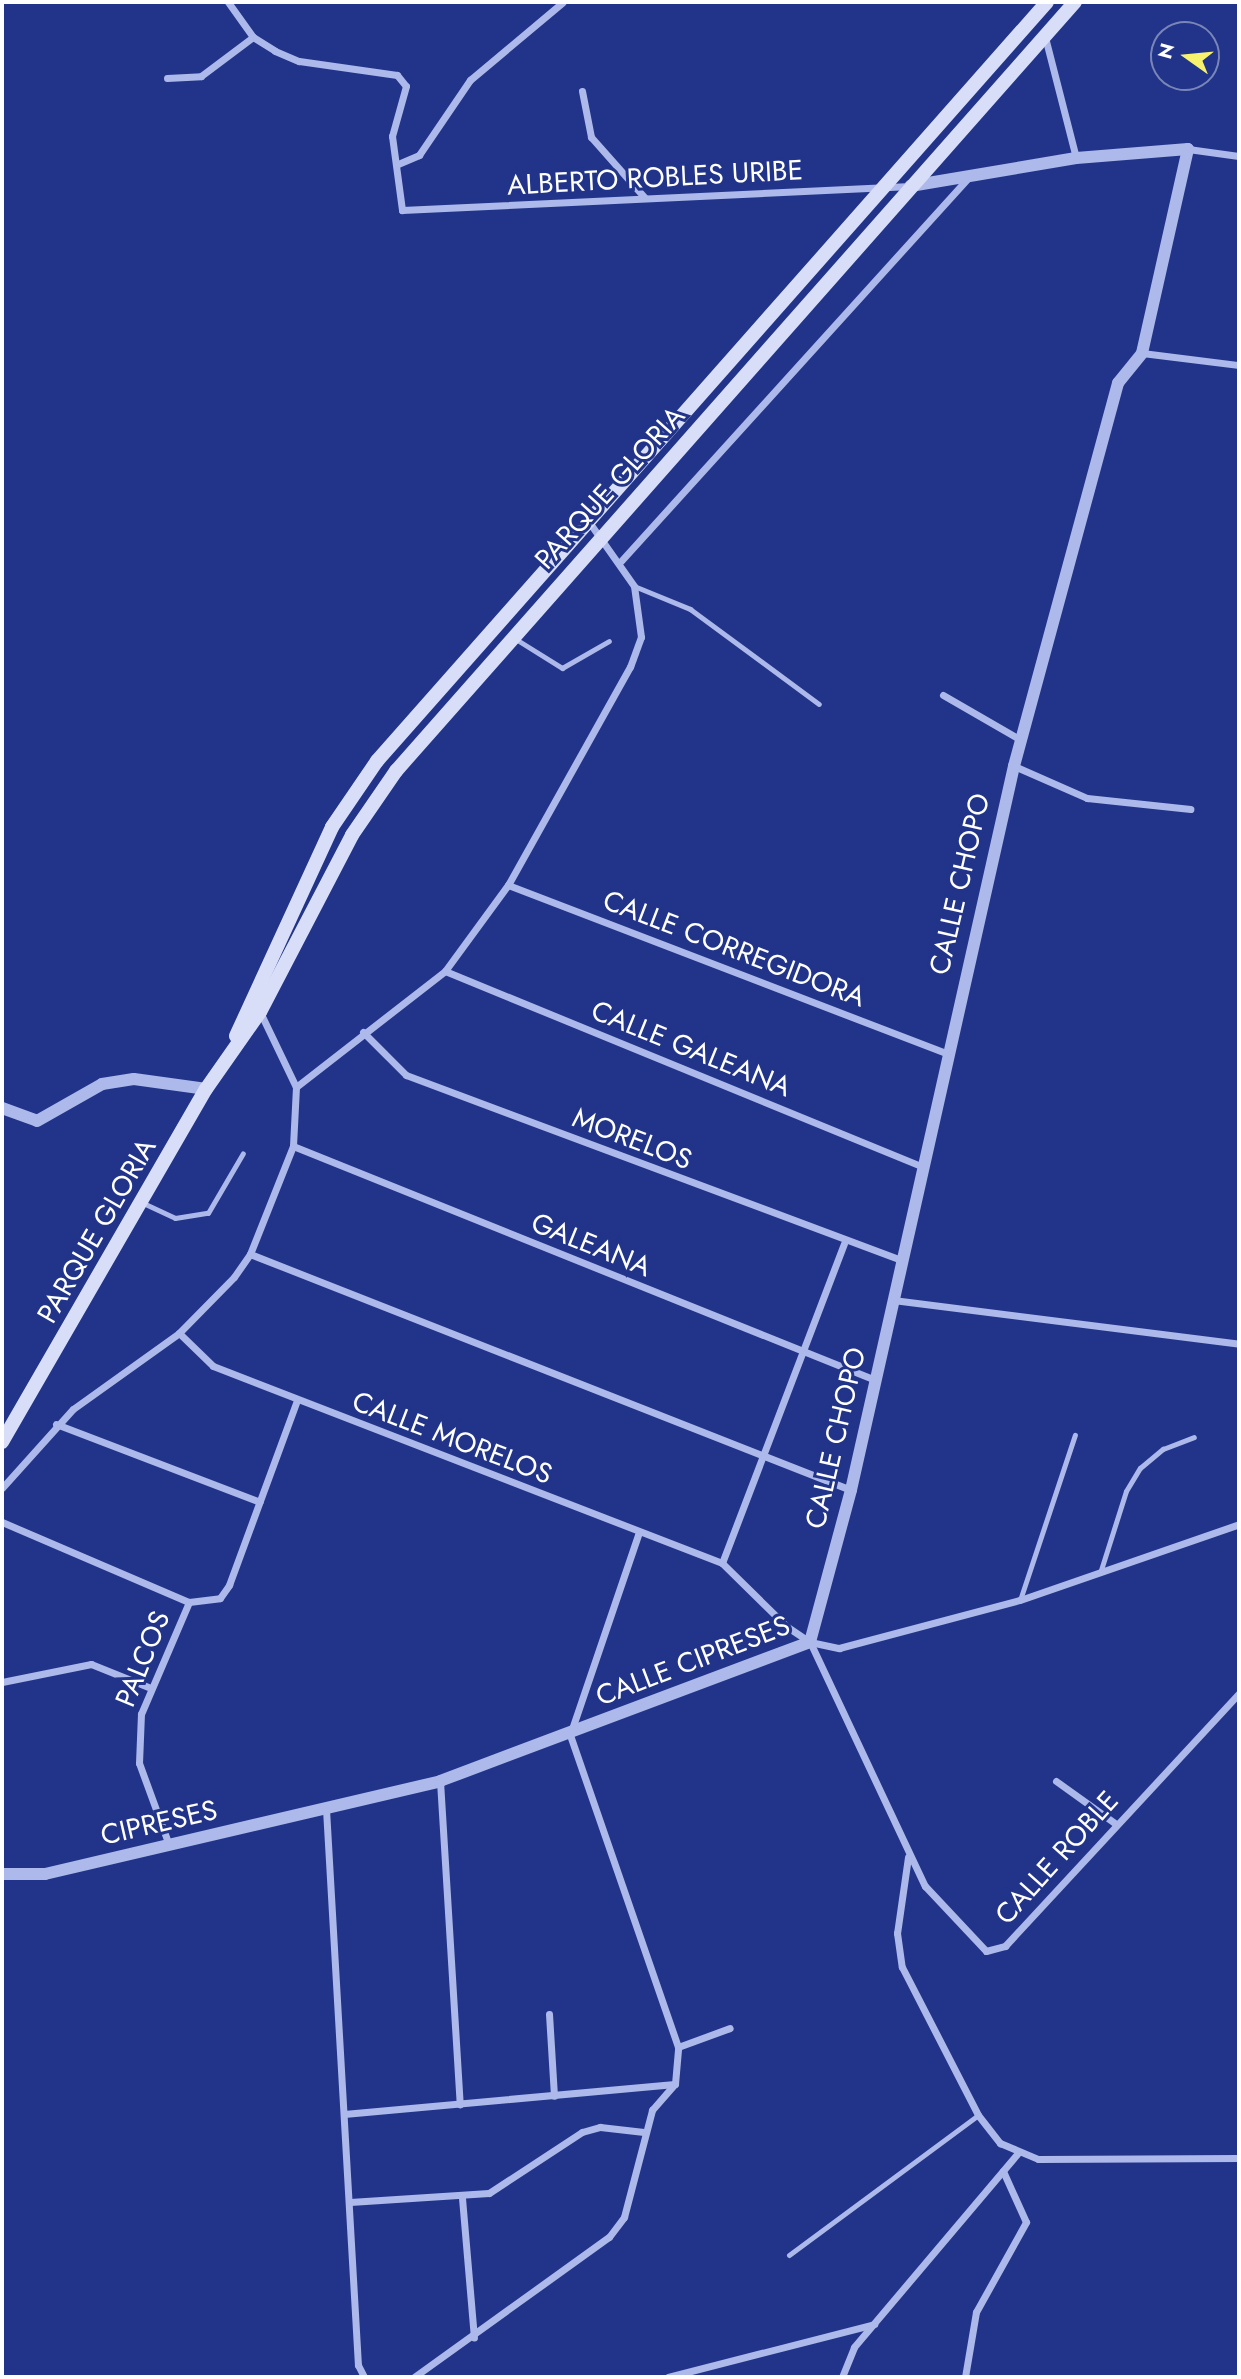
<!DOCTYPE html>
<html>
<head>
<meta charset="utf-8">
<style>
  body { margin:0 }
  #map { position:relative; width:1241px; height:2379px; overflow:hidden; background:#213489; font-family:Jost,sans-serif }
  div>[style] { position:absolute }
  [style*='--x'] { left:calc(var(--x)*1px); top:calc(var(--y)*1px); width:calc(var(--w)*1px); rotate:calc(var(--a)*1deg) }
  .service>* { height:5px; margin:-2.5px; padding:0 2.5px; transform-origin:2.5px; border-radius:2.5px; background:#acb9ea }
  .minor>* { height:7px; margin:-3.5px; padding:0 3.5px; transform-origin:3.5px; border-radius:3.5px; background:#acb9ea }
  .tertiary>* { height:12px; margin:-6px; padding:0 6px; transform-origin:6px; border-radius:6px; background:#acb9ea }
  .secondary>* { height:14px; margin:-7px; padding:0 7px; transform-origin:7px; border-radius:7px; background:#d8def8 }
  span { translate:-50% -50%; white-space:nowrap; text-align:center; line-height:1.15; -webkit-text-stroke:6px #213489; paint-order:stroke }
  .street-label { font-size:28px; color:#fff }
  .frame { position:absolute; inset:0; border:4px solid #fff; pointer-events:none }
  .north { position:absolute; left:1150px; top:21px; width:70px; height:70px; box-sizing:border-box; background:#213489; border:2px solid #7a85b8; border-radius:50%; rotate:285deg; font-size:19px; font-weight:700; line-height:28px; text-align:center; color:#fff }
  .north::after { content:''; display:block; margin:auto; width:24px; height:32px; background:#f7f26e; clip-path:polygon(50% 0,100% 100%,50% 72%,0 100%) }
</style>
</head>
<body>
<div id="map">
  <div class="service">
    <i style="--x:634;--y:586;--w:61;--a:22.3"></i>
    <i style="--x:690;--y:609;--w:160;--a:36.4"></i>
    <i style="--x:514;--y:638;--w:57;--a:32"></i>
    <i style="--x:562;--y:668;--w:54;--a:-29.9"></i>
    <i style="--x:143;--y:1203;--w:35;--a:25"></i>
    <i style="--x:175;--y:1218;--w:33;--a:-9"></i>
    <i style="--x:208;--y:1213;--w:69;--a:-59.7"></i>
    <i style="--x:1100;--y:1573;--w:86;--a:-72.4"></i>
    <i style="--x:1126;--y:1491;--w:27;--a:-59"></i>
    <i style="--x:1140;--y:1468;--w:30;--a:-40"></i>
    <i style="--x:1163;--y:1449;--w:33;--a:-21"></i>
    <i style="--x:1020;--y:1600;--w:174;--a:-71.6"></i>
    <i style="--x:789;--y:2255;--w:235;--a:-36.5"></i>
  </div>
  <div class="minor">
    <i style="--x:228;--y:2;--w:43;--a:54.5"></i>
    <i style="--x:253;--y:37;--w:26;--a:32"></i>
    <i style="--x:275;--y:51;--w:26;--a:23"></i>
    <i style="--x:299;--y:61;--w:99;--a:8.1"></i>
    <i style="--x:397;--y:75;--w:14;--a:51"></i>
    <i style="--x:406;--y:86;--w:52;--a:105.6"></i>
    <i style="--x:392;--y:136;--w:75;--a:82.3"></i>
    <i style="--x:402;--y:210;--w:509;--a:-2.7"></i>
    <i style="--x:1045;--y:37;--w:125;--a:75.6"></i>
    <i style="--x:167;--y:78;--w:34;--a:-3"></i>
    <i style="--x:201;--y:76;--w:65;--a:-36.9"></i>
    <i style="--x:582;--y:91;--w:47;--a:78.9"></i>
    <i style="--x:591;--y:137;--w:81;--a:48.5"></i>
    <i style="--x:1188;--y:149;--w:51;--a:7.8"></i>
    <i style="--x:398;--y:164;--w:23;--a:-23"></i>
    <i style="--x:419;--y:155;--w:91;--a:-55.8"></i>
    <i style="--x:470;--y:80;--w:121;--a:-40"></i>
    <i style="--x:1142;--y:353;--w:98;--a:7.1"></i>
    <i style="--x:621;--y:561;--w:517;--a:-47.82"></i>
    <i style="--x:943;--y:695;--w:90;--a:30"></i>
    <i style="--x:1014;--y:766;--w:80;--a:23.7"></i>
    <i style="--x:1087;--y:798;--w:104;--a:6.1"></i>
    <i style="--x:508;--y:885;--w:469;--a:21"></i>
    <i style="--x:445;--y:971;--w:514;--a:22.28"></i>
    <i style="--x:260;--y:1012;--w:83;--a:64.4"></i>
    <i style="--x:363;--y:1032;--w:61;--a:45"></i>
    <i style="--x:406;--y:1075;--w:528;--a:20.49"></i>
    <i style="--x:293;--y:1146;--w:627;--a:21.9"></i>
    <i style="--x:250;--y:1254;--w:646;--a:21.44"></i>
    <i style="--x:893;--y:1300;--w:349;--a:7.2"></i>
    <i style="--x:179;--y:1333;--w:47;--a:44.1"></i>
    <i style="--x:213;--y:1366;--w:546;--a:21.16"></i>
    <i style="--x:722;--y:1563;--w:90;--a:44.5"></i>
    <i style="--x:786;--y:1626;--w:29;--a:34"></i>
    <i style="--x:810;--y:1642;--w:30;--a:12"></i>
    <i style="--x:839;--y:1648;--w:187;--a:-14.9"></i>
    <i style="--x:1020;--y:1600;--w:232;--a:-19.1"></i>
    <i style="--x:56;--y:1424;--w:218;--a:20.9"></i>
    <i style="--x:2;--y:1488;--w:106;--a:-48.1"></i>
    <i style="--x:73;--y:1409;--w:130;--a:-35.6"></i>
    <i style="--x:179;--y:1333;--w:78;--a:-45.5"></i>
    <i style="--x:234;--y:1277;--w:28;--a:-55"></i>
    <i style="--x:250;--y:1254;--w:116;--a:-68.3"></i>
    <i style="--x:293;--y:1146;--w:59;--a:-87.1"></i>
    <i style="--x:296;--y:1087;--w:189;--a:-37.9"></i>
    <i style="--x:445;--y:971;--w:107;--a:-53.8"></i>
    <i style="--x:508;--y:885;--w:250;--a:-60.8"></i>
    <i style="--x:630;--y:667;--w:32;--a:-70"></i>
    <i style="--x:641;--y:637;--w:51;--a:-97.8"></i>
    <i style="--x:634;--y:586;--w:78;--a:-125.1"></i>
    <i style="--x:2;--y:1522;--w:203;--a:23.2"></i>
    <i style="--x:639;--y:1532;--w:214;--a:108.8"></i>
    <i style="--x:570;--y:1735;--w:330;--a:70.9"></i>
    <i style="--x:722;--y:1563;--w:342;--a:-69.1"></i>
    <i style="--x:810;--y:1642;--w:270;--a:64.8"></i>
    <i style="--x:925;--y:1886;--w:89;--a:46.8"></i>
    <i style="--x:986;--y:1951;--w:20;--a:-15"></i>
    <i style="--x:1005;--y:1946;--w:345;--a:-47.2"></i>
    <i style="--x:2;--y:1682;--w:91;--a:-11.4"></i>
    <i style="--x:91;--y:1664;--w:65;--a:21.8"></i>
    <i style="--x:440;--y:1781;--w:324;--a:86.5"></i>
    <i style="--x:1056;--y:1781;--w:74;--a:35.6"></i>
    <i style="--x:326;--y:1809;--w:557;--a:86.71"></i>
    <i style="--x:358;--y:2365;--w:13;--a:63"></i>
    <i style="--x:169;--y:1845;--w:87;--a:-110.1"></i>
    <i style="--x:139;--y:1763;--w:49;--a:-87.7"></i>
    <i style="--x:141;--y:1714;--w:122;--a:-66.8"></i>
    <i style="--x:189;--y:1602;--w:31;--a:-7"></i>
    <i style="--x:220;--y:1598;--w:16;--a:-55"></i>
    <i style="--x:229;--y:1585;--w:197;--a:-69.8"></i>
    <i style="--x:908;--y:1857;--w:77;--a:98.2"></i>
    <i style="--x:897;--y:1933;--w:34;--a:82"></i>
    <i style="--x:902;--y:1967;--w:166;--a:62.8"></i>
    <i style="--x:978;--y:2115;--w:36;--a:52"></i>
    <i style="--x:1000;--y:2143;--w:41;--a:22.8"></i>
    <i style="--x:1038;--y:2159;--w:201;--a:-0.3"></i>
    <i style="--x:549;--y:2014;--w:82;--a:86.5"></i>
    <i style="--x:344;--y:2114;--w:332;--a:-5.2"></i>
    <i style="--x:462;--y:2198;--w:140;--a:85.1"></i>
    <i style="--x:350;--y:2202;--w:139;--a:-3.7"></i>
    <i style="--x:489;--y:2193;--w:111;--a:-33.3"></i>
    <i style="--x:582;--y:2132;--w:19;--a:-16"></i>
    <i style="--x:600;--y:2127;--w:44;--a:6.5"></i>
    <i style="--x:414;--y:2377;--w:240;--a:-35.7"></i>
    <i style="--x:609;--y:2237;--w:25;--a:-53"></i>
    <i style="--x:624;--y:2217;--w:111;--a:-75.3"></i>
    <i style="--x:652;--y:2110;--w:35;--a:-49"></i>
    <i style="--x:675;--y:2084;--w:37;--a:-85"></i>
    <i style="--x:678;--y:2047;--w:55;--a:-20.1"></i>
    <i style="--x:668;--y:2377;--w:213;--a:-14.4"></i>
    <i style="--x:842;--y:2377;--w:32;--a:-68"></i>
    <i style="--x:854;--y:2347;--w:253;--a:-49.8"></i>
    <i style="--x:965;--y:2377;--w:66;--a:-80.4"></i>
    <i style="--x:976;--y:2312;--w:103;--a:-60.9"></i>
    <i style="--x:1026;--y:2222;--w:56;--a:-114.3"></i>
  </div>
  <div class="tertiary">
    <i style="--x:2;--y:1108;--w:37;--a:20"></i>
    <i style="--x:37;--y:1121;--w:75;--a:-29.6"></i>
    <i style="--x:102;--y:1084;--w:32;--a:-9"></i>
    <i style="--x:134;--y:1079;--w:73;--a:7.9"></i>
    <i style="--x:2;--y:1874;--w:43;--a:0"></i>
    <i style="--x:45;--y:1874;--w:406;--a:-13.2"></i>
    <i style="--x:440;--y:1781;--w:395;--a:-20.6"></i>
    <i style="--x:810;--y:1642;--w:157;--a:-74.9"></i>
    <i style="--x:851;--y:1490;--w:742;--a:-77.31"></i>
    <i style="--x:1014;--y:766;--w:397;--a:-74.8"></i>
    <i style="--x:1118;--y:383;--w:38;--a:-51"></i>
    <i style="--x:1142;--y:353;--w:209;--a:-77.3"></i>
    <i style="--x:1188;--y:149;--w:112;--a:175.4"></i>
    <i style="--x:1076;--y:158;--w:168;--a:170.4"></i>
  </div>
  <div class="secondary">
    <i style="--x:236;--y:1036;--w:230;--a:-65.3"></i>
    <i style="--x:332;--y:827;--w:80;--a:-55.7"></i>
    <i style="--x:377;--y:761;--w:1012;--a:-48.56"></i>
    <i style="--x:2;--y:1442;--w:408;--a:-60"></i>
    <i style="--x:206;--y:1089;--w:94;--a:-55"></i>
    <i style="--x:260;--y:1012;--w:199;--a:-62.5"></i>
    <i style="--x:352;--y:835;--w:78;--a:-55.5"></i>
    <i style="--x:396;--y:771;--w:1026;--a:-48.56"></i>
  </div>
  <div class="street-label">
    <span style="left:655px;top:178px;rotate:-3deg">ALBERTO ROBLES URIBE</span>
    <span style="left:610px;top:488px;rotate:-48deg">PARQUE GLORIA</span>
    <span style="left:960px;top:884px;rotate:-77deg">CALLE CHOPO</span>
    <span style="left:734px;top:949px;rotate:21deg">CALLE CORREGIDORA</span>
    <span style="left:691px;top:1049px;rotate:22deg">CALLE GALEANA</span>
    <span style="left:632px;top:1139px;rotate:21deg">MORELOS</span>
    <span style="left:97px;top:1231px;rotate:-60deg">PARQUE GLORIA</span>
    <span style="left:591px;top:1245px;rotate:22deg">GALEANA</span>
    <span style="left:452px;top:1438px;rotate:21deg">CALLE MORELOS</span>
    <span style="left:836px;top:1438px;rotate:-77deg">CALLE CHOPO</span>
    <span style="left:143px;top:1659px;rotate:-68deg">PALCOS</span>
    <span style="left:693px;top:1661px;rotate:-21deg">CALLE CIPRESES</span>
    <span style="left:159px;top:1823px;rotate:-13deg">CIPRESES</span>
    <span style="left:1057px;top:1858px;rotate:-48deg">CALLE ROBLE</span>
  </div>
  <div class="frame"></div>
  <div class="north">N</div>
</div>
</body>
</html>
